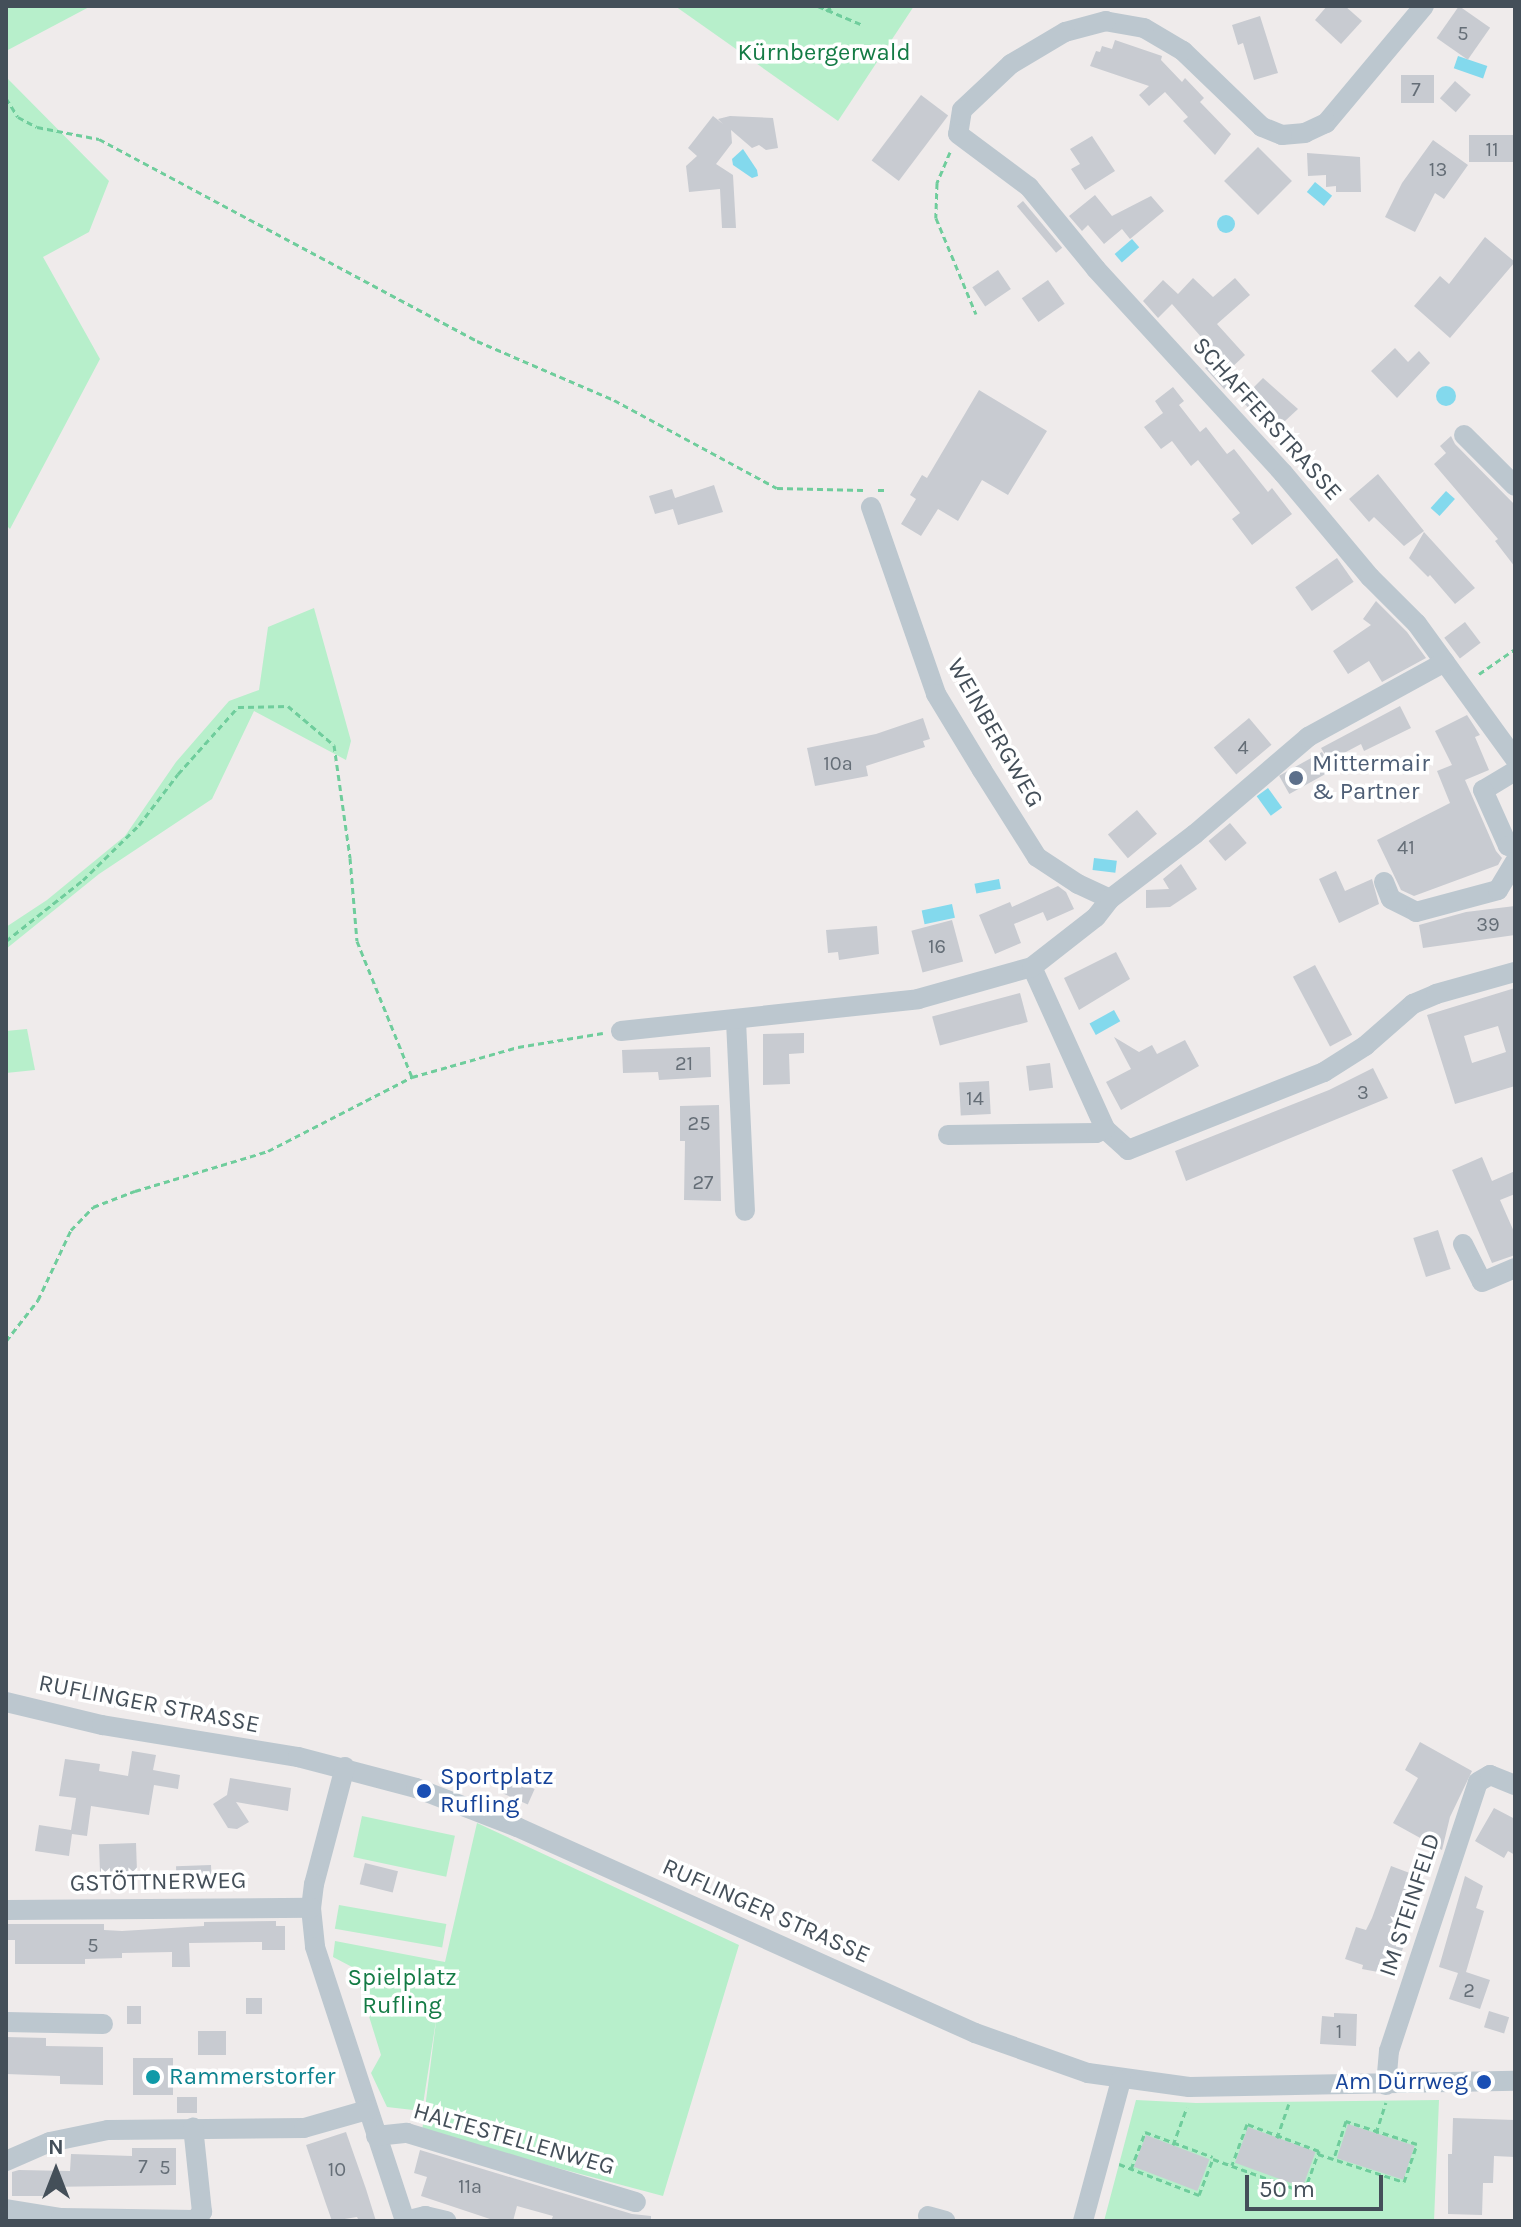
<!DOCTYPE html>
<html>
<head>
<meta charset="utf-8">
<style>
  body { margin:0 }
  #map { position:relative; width:1521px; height:2227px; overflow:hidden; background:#efebeb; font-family:Karla,sans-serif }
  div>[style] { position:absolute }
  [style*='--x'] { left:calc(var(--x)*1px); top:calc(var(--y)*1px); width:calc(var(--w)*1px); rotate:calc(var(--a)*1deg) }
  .green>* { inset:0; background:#b7efcb; transform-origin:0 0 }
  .water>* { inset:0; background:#83d9ed; transform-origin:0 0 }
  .round { border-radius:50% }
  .building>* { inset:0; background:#c8cbd1; transform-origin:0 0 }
  .path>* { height:3px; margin-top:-1.5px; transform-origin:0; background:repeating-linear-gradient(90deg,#6fcd9c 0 6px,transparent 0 10px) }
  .minor>* { height:20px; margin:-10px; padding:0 10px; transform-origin:10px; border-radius:10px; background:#bcc7cf }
  .dots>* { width:22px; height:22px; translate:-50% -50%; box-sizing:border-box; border:4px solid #fff; border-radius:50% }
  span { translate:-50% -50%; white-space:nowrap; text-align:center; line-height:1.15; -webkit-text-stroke:7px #fff; paint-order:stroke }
  .number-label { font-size:20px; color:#656e77 }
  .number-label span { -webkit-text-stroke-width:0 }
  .park-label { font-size:24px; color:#147b45 }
  .street-label { font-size:24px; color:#444f59 }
  .service-label { font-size:24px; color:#4e5e75 }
  .left { translate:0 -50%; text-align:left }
  .transit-label { font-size:24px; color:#164399 }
  .right { translate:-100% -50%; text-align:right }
  .culture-label { font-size:24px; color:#0d838f }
  .frame { position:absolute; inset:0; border:8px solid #444f59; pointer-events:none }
  .north { position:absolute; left:16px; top:2131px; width:80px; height:80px; -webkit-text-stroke:6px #fff; paint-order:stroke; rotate:0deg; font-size:22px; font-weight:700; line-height:32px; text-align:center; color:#444f59 }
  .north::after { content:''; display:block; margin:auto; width:28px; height:36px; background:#444f59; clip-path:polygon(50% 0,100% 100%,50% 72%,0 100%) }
  .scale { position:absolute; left:1245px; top:2175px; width:138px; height:36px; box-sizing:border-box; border:4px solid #444f59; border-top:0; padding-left:10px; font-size:24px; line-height:28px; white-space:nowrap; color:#444f59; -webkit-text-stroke:6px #fff; paint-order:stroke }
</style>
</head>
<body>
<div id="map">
  <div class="green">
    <i style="clip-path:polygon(6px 6px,91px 6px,6px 51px)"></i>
    <i style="clip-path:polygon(675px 6px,914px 6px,838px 121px)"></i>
    <i style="clip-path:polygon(6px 77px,109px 181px,89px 232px,43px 257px,100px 359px,10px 529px,6px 525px)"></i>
    <i style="clip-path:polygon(314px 608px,351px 741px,346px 760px,254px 711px,212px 799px,99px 874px,6px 949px,6px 927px,47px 900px,125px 836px,176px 762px,229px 701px,259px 690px,268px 627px)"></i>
    <i style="clip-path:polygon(27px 1029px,35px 1070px,6px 1073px,6px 1031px)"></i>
    <i style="left:362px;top:1816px;width:95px;height:42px;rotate:12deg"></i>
    <i style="clip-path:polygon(477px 1823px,739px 1945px,663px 2196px,422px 2132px,437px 2014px,422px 2111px,387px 2107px,371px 2073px,381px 2055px,354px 1968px,333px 1957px,335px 1941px,445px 1962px)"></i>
    <i style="left:339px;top:1905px;width:109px;height:24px;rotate:10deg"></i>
    <i style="clip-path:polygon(1136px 2100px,1196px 2103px,1439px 2100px,1434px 2221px,1104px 2221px)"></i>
  </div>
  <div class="water">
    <i style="left:1458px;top:56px;width:31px;height:13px;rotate:19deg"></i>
    <i style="clip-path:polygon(743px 149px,757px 170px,758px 176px,752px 178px,733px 165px,732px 159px)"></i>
    <i style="left:1315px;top:182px;width:22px;height:13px;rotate:39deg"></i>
    <i class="round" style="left:1217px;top:215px;width:18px;height:18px"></i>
    <i style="left:1132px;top:239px;width:11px;height:23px;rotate:49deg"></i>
    <i class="round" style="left:1436px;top:386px;width:20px;height:20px"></i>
    <i style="left:1446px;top:491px;width:12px;height:23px;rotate:42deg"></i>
    <i style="left:1268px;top:788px;width:24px;height:14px;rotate:54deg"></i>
    <i style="left:1094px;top:858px;width:23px;height:12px;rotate:7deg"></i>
    <i style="left:999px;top:879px;width:10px;height:25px;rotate:79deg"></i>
    <i style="left:952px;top:904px;width:14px;height:31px;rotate:78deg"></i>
    <i style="left:1114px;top:1010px;width:13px;height:28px;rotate:61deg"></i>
  </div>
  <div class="building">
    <i style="clip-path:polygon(1327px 6px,1345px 6px,1362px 21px,1341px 44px,1315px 20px)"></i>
    <i style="left:1459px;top:6px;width:38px;height:39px;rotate:35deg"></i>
    <i style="clip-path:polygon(1260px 16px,1278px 73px,1254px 80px,1243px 43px,1238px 45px,1232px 25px)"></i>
    <i style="clip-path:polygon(1115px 40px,1162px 56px,1161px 60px,1182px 82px,1185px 78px,1204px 98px,1200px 102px,1231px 134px,1215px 155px,1183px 121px,1188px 117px,1165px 92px,1149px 106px,1139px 95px,1149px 86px,1090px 66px,1096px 51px,1100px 52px,1102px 46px,1112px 49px)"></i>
    <i style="left:1401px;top:75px;width:33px;height:28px"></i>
    <i style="left:1455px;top:81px;width:21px;height:23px;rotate:41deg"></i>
    <i style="left:921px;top:95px;width:34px;height:82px;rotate:37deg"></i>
    <i style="clip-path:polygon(713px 116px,723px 124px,718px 119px,730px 116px,773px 118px,778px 148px,766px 150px,759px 145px,752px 148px,731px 130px,732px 143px,716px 164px,733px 175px,736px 228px,722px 228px,720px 189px,689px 192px,686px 166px,697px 156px,688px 148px)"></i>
    <i style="left:1515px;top:135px;width:27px;height:46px;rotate:90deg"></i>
    <i style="clip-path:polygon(1092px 136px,1115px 171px,1085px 190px,1071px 169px,1080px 164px,1070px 149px)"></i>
    <i style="clip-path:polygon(1433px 140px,1468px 165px,1444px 199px,1435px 193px,1415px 232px,1385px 217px,1402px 183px)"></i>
    <i style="left:1258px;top:147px;width:48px;height:48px;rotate:45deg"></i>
    <i style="clip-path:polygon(1307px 153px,1360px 157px,1361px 192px,1336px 192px,1336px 186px,1326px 187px,1326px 175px,1308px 176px)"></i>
    <i style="clip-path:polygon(1095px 195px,1112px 216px,1151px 196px,1164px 211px,1130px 239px,1122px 229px,1104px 244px,1088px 225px,1082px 231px,1069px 216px)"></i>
    <i style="left:1023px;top:201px;width:61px;height:8px;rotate:50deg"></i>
    <i style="clip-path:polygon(1485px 237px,1515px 262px,1450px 338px,1414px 306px,1440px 276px,1449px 284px)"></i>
    <i style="left:998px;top:270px;width:23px;height:31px;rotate:56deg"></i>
    <i style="clip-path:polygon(1193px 278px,1213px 297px,1235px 278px,1250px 295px,1217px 324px,1245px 355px,1230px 369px,1237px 377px,1224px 389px,1205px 368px,1218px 356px,1172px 304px,1158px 318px,1143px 301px,1163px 280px,1178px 294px)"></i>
    <i style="left:1048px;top:280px;width:29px;height:32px;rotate:55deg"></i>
    <i style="clip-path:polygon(1395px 348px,1408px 362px,1419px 351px,1430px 363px,1397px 398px,1371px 371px)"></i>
    <i style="clip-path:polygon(1263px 378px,1298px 409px,1272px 433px,1241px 400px)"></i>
    <i style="clip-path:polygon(1173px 387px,1184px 401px,1179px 405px,1200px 432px,1206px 427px,1227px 454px,1234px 449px,1268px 492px,1272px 488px,1292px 514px,1252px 545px,1232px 519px,1240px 513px,1198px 460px,1191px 466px,1172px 441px,1161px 449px,1144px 427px,1163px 413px,1155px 401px)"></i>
    <i style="clip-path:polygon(979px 390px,1047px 431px,1008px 495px,982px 480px,958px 521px,938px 509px,921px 536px,901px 524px,916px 499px,910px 495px,922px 475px,927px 478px)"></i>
    <i style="clip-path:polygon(1451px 436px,1455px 444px,1515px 505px,1515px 567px,1495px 541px,1498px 539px,1434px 464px,1446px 453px,1440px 446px)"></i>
    <i style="clip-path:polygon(1378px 474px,1424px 531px,1404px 546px,1374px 517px,1369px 522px,1349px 499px)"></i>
    <i style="clip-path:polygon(714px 485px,723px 512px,678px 525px,673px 509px,655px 514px,649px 496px,672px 489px,675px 498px)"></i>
    <i style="clip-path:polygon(1424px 532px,1475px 588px,1455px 604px,1430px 575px,1428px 577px,1409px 558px)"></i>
    <i style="left:1337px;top:558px;width:29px;height:51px;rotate:55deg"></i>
    <i style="clip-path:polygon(1376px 601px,1407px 632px,1426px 658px,1382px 682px,1369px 661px,1348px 674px,1333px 651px,1371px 625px,1363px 619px)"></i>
    <i style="left:1465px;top:622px;width:26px;height:26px;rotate:53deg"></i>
    <i style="clip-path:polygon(1400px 706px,1411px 728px,1364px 751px,1361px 744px,1329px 761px,1321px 748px)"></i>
    <i style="clip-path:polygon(1467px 715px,1480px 735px,1475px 737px,1489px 770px,1465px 780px,1496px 851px,1502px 858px,1498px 865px,1414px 896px,1401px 890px,1377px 840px,1450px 803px,1437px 771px,1452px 765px,1435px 731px)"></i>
    <i style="clip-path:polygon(923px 718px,930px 739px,923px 741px,925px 747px,866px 766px,868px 776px,815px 786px,807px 748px,876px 734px)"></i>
    <i style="left:1249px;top:718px;width:35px;height:46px;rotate:50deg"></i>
    <i style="left:1322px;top:752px;width:21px;height:49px;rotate:61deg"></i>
    <i style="left:1137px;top:810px;width:31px;height:38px;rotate:50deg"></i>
    <i style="left:1230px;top:823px;width:26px;height:28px;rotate:50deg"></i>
    <i style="clip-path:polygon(1181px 864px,1197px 889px,1170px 907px,1146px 908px,1146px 890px,1169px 889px,1163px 879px)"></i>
    <i style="clip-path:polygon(1336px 871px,1345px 891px,1372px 879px,1379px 904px,1339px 923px,1319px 879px)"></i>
    <i style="clip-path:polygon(1058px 886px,1066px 892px,1074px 909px,1047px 921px,1043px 912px,1014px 924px,1021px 943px,995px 954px,979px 915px,1010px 902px,1012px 907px)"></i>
    <i style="clip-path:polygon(1515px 906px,1515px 935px,1423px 948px,1419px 925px,1466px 912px)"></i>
    <i style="left:952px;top:920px;width:43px;height:42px;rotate:75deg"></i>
    <i style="clip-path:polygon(877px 926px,879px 954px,839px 960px,838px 952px,828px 953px,826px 930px)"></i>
    <i style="clip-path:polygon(1116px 952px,1130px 979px,1079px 1010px,1064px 978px)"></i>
    <i style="left:1315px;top:965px;width:79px;height:25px;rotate:62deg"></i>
    <i style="clip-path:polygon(evenodd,1515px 988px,1515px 1086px,1455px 1104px,1427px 1015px,1515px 988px,1498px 1026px,1506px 1052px,1472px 1063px,1464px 1036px,1498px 1026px)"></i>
    <i style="left:1020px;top:993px;width:30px;height:91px;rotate:75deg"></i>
    <i style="clip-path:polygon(804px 1033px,804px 1053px,789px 1054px,790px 1084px,763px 1085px,763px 1034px)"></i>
    <i style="clip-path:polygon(1114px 1037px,1139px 1052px,1152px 1045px,1157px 1054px,1185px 1040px,1199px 1066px,1121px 1110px,1106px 1082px,1131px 1069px)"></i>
    <i style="clip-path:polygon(710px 1047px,711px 1077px,659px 1080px,658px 1072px,623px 1073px,622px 1050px)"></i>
    <i style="left:1050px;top:1063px;width:25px;height:24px;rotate:83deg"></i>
    <i style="clip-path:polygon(1373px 1068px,1388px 1098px,1186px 1181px,1175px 1151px,1329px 1090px)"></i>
    <i style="left:989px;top:1081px;width:33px;height:30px;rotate:87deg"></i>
    <i style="clip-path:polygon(719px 1105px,721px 1201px,684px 1200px,685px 1141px,680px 1141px,680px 1106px)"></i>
    <i style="clip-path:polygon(1482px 1157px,1492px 1181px,1515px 1171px,1515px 1194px,1500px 1200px,1515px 1234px,1515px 1255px,1492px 1263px,1452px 1170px)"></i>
    <i style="left:1438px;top:1230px;width:41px;height:26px;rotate:72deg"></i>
    <i style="clip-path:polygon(1420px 1742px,1472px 1771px,1450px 1817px,1442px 1850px,1393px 1823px,1418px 1778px,1405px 1770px)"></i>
    <i style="clip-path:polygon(132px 1751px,156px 1755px,153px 1770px,180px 1775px,178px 1789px,154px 1785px,149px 1815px,91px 1806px,87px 1836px,72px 1834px,69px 1856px,35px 1851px,39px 1825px,71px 1830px,76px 1798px,59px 1796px,65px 1759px,100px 1764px,99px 1771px,128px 1776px)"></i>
    <i style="clip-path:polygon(230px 1778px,291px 1788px,288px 1811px,236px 1802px,249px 1822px,237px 1829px,228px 1828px,213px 1804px,227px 1795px)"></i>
    <i style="left:510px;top:1778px;width:27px;height:17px;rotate:24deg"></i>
    <i style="clip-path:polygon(1494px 1808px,1515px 1819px,1515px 1855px,1508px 1851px,1504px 1858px,1475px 1841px)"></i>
    <i style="left:136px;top:1843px;width:36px;height:37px;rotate:88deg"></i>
    <i style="left:365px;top:1863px;width:34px;height:22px;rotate:14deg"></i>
    <i style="left:211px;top:1865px;width:23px;height:35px;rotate:88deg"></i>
    <i style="clip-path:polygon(1391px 1866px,1423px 1878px,1412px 1909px,1401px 1904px,1390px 1937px,1405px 1942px,1394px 1975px,1362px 1969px,1363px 1965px,1345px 1959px,1356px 1927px,1366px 1930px,1372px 1918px)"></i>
    <i style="clip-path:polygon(1465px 1876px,1483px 1886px,1476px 1908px,1484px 1911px,1466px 1972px,1490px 1980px,1480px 2009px,1449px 1999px,1458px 1973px,1439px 1967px)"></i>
    <i style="clip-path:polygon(276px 1921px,276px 1926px,285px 1926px,285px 1950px,262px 1950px,262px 1942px,189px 1943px,190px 1967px,172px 1967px,172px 1952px,122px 1953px,122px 1958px,85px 1959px,85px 1964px,15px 1964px,15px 1940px,6px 1940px,6px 1924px,104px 1924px,104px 1930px,122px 1931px,204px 1926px,204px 1922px)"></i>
    <i style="left:262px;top:1998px;width:16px;height:16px;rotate:90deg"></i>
    <i style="left:127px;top:2006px;width:14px;height:18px"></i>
    <i style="left:1489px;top:2011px;width:21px;height:17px;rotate:17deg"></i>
    <i style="clip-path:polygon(1334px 2013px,1357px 2014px,1356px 2046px,1320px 2044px,1322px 2016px,1334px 2017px)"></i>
    <i style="left:198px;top:2031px;width:28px;height:24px"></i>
    <i style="clip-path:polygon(6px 2037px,46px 2038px,46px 2046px,103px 2047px,103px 2085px,60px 2084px,60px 2076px,6px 2074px)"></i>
    <i style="left:173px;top:2058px;width:37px;height:40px;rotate:90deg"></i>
    <i style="left:197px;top:2097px;width:16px;height:20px;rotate:90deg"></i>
    <i style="clip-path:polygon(1453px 2118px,1515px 2120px,1515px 2157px,1494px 2156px,1493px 2183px,1483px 2183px,1482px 2215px,1448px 2214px,1448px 2154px,1452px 2154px)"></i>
    <i style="left:1348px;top:2124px;width:70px;height:36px;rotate:18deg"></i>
    <i style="left:1248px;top:2127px;width:72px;height:38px;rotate:20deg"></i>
    <i style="clip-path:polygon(346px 2132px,366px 2189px,376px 2221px,359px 2221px,357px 2217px,332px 2221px,326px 2204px,306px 2145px)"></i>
    <i style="left:1146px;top:2135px;width:68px;height:34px;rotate:21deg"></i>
    <i style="clip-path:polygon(132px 2148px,176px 2148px,176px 2185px,48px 2187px,48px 2196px,12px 2196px,12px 2172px,19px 2170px,70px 2171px,71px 2154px,132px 2156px)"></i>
    <i style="clip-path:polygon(420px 2150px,632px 2214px,651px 2216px,651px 2221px,551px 2221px,553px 2216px,517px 2206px,513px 2221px,490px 2219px,421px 2196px,427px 2177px,414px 2173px)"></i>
  </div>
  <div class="path">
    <i style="--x:818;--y:6;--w:49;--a:22.9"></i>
    <i style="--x:826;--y:11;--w:9;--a:-36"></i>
    <i style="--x:6;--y:98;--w:22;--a:58"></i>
    <i style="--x:18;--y:117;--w:21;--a:28"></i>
    <i style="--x:37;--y:127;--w:63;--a:11"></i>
    <i style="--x:99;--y:139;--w:429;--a:28.1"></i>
    <i style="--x:477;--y:341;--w:149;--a:23.3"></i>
    <i style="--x:614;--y:400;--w:185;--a:28.4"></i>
    <i style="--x:777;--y:488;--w:86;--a:1.3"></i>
    <i style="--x:950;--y:152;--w:34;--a:113"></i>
    <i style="--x:937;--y:183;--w:35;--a:92"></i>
    <i style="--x:936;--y:218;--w:104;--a:67.4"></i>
    <i style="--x:878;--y:490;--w:9;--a:0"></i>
    <i style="--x:1479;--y:674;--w:44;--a:-34.8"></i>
    <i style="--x:6;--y:941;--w:98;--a:-38.4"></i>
    <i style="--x:83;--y:880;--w:78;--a:-44.5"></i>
    <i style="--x:139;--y:825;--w:64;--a:-52.6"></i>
    <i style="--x:178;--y:774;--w:90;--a:-48.2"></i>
    <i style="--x:238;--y:707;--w:50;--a:-1.1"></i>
    <i style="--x:288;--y:706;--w:60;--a:40.3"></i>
    <i style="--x:334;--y:745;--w:114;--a:81.9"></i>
    <i style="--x:350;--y:858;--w:83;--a:85.2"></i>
    <i style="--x:357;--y:941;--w:147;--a:68"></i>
    <i style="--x:6;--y:1341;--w:52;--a:-52"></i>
    <i style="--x:38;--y:1300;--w:77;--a:-64.8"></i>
    <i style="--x:71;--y:1230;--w:32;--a:-46"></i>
    <i style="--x:93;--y:1207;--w:45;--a:-20.9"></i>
    <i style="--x:135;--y:1191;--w:139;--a:-16.7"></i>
    <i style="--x:268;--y:1151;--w:162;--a:-27.2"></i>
    <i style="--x:412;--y:1077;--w:110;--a:-15.8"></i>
    <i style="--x:518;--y:1047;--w:86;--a:-9.4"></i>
    <i style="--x:1376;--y:2133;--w:32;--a:-72"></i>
    <i style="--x:1277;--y:2138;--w:36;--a:-71"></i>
    <i style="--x:1173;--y:2145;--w:40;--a:-69.8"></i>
    <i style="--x:1318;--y:2154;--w:90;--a:18"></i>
    <i style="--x:1404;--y:2182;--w:40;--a:-71.1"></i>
    <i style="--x:1417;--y:2144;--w:75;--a:-162.1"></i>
    <i style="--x:1346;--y:2121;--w:40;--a:108"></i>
    <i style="--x:1119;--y:2164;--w:86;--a:21.2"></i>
    <i style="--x:1199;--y:2195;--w:39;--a:-69"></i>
    <i style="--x:1213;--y:2159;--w:97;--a:19.9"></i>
    <i style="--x:1304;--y:2192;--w:44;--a:-69.9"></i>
    <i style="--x:1319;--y:2151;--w:77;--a:-159.4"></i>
    <i style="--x:1247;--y:2124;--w:44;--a:110.1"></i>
    <i style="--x:1131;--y:2169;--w:40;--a:-69"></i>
    <i style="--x:1145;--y:2132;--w:72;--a:20.2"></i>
  </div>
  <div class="minor">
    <i style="--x:1424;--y:6;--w:153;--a:129.9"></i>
    <i style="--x:1326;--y:123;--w:23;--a:155"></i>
    <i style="--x:1305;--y:133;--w:23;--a:175"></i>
    <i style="--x:1282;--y:135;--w:22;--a:-158"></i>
    <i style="--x:1262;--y:127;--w:110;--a:-136.1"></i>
    <i style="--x:1183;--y:51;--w:45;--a:-149.5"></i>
    <i style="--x:1144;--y:28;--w:39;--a:-170"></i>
    <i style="--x:1106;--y:21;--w:42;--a:165"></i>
    <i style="--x:1065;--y:32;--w:63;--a:149.3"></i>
    <i style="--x:1011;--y:64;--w:67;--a:136.8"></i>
    <i style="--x:962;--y:110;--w:24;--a:99"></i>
    <i style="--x:958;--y:134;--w:89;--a:36.7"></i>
    <i style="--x:1029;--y:187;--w:106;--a:50.7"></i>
    <i style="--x:1096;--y:269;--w:277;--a:47.5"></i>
    <i style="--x:1283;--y:473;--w:136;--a:50.1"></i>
    <i style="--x:1370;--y:577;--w:66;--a:45"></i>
    <i style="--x:1417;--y:624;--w:167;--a:54"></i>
    <i style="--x:1464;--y:435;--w:72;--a:45"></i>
    <i style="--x:871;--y:507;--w:198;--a:70.8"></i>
    <i style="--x:936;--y:694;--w:89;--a:58.8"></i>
    <i style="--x:982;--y:770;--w:103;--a:57.7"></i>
    <i style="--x:1037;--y:857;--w:49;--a:33.4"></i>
    <i style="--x:1078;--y:884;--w:35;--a:25"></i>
    <i style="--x:1515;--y:771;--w:37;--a:149"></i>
    <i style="--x:1483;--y:790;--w:61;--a:65.9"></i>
    <i style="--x:1508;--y:846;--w:7;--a:16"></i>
    <i style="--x:1384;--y:882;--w:18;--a:68"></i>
    <i style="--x:1391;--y:899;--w:28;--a:27"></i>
    <i style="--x:1416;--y:912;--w:85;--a:-15"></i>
    <i style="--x:1498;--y:890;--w:33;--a:-59"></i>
    <i style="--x:1032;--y:967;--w:178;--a:65.7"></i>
    <i style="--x:1105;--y:1129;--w:31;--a:42"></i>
    <i style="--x:1128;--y:1150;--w:211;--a:-21.7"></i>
    <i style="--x:1324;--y:1072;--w:49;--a:-32.4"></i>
    <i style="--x:1365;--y:1046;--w:64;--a:-41.2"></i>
    <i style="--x:1413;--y:1004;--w:25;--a:-23"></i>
    <i style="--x:1436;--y:994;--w:82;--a:-15.6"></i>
    <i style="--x:736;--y:1021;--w:190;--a:87.3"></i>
    <i style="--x:621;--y:1031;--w:299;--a:-6.1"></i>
    <i style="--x:918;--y:999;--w:118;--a:-15.7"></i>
    <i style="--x:1032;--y:967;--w:81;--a:-38"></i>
    <i style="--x:1096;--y:917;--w:23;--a:-52"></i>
    <i style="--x:1110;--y:899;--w:107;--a:-37.4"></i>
    <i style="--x:1195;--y:834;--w:149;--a:-40.6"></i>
    <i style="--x:1308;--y:737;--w:156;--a:-28.7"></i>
    <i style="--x:948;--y:1135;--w:148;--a:-0.8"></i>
    <i style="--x:1096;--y:1133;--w:10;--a:-24"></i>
    <i style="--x:1463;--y:1244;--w:42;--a:63.4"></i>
    <i style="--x:1482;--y:1282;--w:36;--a:-23"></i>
    <i style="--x:6;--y:1702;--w:99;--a:13.5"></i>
    <i style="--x:102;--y:1725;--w:199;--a:9.3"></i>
    <i style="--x:298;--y:1757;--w:122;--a:14.7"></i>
    <i style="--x:416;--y:1788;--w:108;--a:21.1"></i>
    <i style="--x:517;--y:1827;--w:502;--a:24.22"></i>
    <i style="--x:975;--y:2033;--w:120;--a:19.5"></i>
    <i style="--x:1088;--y:2073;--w:102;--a:7.9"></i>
    <i style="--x:1189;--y:2087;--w:326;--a:-1.1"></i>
    <i style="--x:345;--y:1767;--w:121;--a:104.8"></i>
    <i style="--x:314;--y:1884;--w:24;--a:97"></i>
    <i style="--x:311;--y:1908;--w:39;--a:84"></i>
    <i style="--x:315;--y:1947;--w:288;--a:71.8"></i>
    <i style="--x:405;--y:2221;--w:21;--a:-14"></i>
    <i style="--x:425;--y:2216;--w:22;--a:13"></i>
    <i style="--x:6;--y:1910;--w:305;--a:-0.4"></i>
    <i style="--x:6;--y:2022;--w:97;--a:1.2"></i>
    <i style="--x:1386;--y:2085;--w:34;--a:-85"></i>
    <i style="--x:1389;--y:2051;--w:283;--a:-71.7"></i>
    <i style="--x:1478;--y:1782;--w:14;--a:-30"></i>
    <i style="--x:1490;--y:1775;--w:27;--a:22"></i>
    <i style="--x:376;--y:2136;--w:31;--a:-6"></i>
    <i style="--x:407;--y:2133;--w:239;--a:16.8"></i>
    <i style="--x:6;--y:2161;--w:48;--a:-23.4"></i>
    <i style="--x:50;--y:2142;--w:59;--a:-11.7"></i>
    <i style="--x:108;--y:2130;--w:196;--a:-0.6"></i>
    <i style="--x:304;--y:2128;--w:66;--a:-15.9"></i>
    <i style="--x:6;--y:2209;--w:56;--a:9.3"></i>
    <i style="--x:61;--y:2218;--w:134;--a:0.9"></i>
    <i style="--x:195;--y:2220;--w:11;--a:-49"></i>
    <i style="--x:202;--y:2212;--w:85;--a:-96"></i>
    <i style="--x:928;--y:2216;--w:18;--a:16"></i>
    <i style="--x:1083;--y:2221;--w:146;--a:-74.9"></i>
  </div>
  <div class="dots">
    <i style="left:1296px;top:778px;background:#5c6f8a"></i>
    <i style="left:424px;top:1791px;background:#1a4fb4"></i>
    <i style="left:153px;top:2077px;background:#0f9aa8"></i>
    <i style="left:1484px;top:2082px;background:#1a4fb4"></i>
  </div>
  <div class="number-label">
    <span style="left:1463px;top:33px">5</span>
    <span style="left:1416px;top:89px">7</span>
    <span style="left:1492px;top:149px">11</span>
    <span style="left:1438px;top:169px">13</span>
    <span style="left:1243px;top:747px">4</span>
    <span style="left:838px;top:763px">10a</span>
    <span style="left:1406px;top:847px">41</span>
    <span style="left:1488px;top:924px">39</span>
    <span style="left:937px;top:946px">16</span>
    <span style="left:684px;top:1063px">21</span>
    <span style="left:1363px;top:1092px">3</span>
    <span style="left:975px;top:1098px">14</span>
    <span style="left:699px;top:1123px">25</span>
    <span style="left:703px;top:1182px">27</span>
    <span style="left:93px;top:1945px">5</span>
    <span style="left:1469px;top:1990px">2</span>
    <span style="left:1339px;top:2031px">1</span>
    <span style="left:143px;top:2166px">7</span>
    <span style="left:165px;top:2167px">5</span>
    <span style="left:337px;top:2169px">10</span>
    <span style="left:470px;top:2186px">11a</span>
  </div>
  <div class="park-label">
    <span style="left:824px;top:53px">Kürnbergerwald</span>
    <span style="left:402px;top:1992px">Spielplatz<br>Rufling</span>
  </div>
  <div class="street-label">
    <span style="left:1267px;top:419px;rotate:48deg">SCHAFFERSTRASSE</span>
    <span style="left:995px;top:733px;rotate:60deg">WEINBERGWEG</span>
    <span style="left:149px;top:1704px;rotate:11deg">RUFLINGER STRASSE</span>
    <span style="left:158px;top:1882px;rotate:-1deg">GSTÖTTNERWEG</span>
    <span style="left:1410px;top:1905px;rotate:-72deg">IM STEINFELD</span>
    <span style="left:766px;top:1911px;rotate:24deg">RUFLINGER STRASSE</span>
    <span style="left:514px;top:2139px;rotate:16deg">HALTESTELLENWEG</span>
  </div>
  <div class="service-label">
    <span class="left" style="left:1312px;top:778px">Mittermair<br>&amp; Partner</span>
  </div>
  <div class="transit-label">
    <span class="left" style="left:440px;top:1791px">Sportplatz<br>Rufling</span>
    <span class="right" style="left:1468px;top:2082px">Am Dürrweg</span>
  </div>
  <div class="culture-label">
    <span class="left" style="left:169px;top:2077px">Rammerstorfer</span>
  </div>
  <div class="frame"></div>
  <div class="north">N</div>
  <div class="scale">50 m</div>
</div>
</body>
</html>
